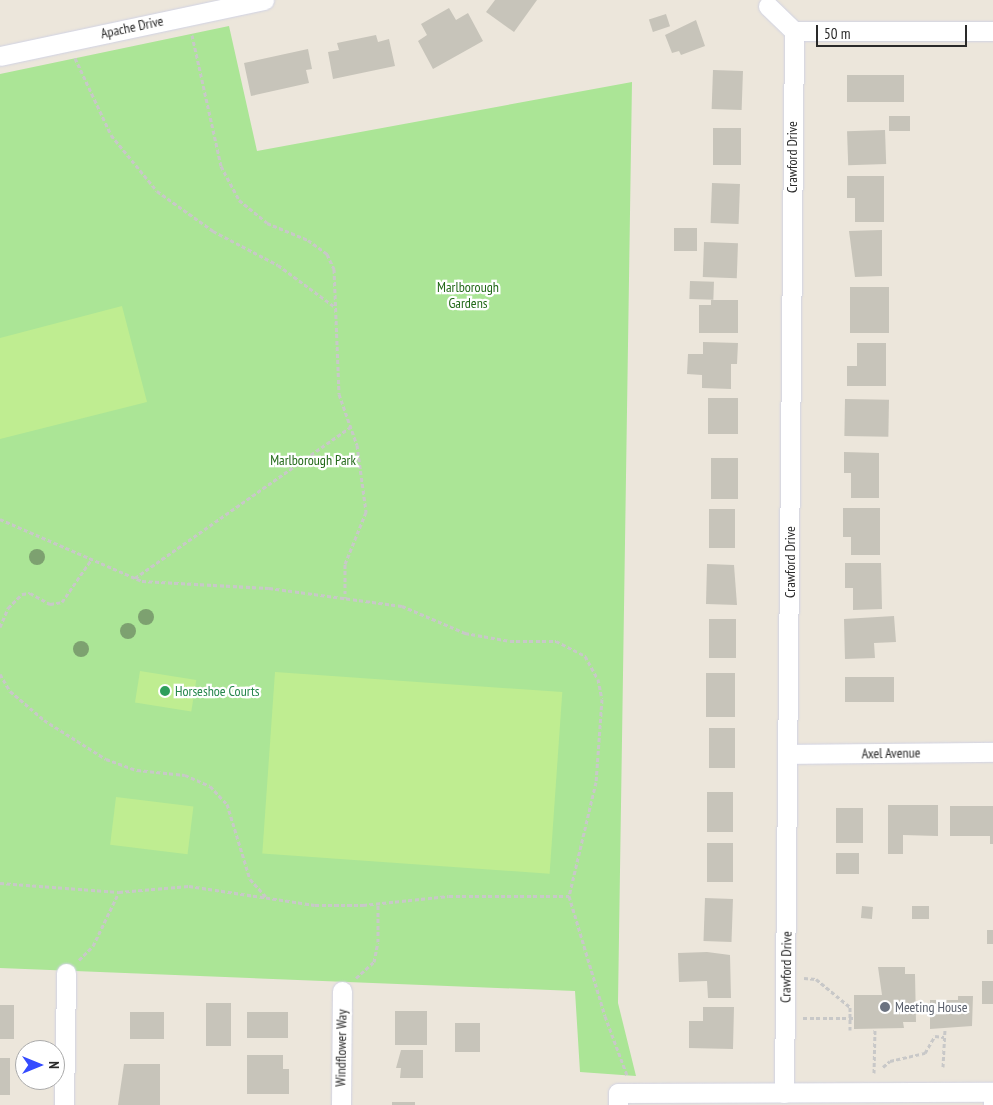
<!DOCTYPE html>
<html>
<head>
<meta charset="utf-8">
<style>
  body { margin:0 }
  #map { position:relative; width:993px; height:1105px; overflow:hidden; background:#ece6db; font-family:"PT Sans Narrow",sans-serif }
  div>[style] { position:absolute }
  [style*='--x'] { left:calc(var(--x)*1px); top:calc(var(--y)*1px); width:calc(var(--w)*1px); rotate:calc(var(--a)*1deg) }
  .green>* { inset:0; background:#abe596 }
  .pitch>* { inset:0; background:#bfed91; transform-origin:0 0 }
  .building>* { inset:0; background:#c7c4ba; transform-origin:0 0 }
  .path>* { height:3px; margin-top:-1.5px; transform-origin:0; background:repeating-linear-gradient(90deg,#c8c8c8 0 4px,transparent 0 6.5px) }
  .roads { filter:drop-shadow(0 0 1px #d0d2e3) drop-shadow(0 0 1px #d0d2e3) }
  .street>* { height:19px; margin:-9.5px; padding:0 9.5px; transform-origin:9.5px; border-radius:9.5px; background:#fff }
  .trees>* { width:16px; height:16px; margin:-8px; border-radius:50%; background:#7da170 }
  .dots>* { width:14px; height:14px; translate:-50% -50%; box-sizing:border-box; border:2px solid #fff; border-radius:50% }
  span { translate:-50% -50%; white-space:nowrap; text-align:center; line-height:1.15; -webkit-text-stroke:4.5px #fff; paint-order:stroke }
  .street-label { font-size:14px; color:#2a2a2a }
  .park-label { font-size:14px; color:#226918 }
  .leisure-label { font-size:14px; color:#27864d }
  .left { translate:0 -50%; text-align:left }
  .worship-label { font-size:14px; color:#5b616d }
  .north { position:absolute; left:15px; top:1040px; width:50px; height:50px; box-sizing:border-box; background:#fff; border:1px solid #aaa; border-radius:50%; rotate:90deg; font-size:14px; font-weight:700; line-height:20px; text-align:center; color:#2a2a2a }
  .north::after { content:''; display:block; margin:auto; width:18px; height:22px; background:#354cff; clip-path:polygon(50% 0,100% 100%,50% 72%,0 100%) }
  .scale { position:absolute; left:816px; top:25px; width:151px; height:22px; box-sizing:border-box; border:2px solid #2a2a2a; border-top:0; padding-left:6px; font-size:15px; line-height:18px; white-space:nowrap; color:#2a2a2a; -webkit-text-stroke:4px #fff; paint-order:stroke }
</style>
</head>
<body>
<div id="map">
  <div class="green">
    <i style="clip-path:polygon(229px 26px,257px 151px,632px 82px,618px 1003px,636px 1076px,580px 1072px,575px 991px,0 968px,0 74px)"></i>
  </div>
  <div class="pitch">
    <i style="clip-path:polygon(122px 306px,147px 402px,0 439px,0 338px)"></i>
    <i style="left:140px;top:671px;width:57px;height:32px;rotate:9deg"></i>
    <i style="left:275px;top:672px;width:288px;height:182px;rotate:4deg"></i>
    <i style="left:116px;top:797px;width:78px;height:48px;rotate:7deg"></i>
  </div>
  <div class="building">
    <i style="clip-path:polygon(495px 0,537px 0,514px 32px,486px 12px)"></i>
    <i style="clip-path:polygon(449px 8px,456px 20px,468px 13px,483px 41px,433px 69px,418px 41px,427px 35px,421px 24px)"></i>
    <i style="left:666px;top:14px;width:13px;height:18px;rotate:72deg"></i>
    <i style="clip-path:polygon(696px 20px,705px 46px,681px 55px,679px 51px,672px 53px,665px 35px)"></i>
    <i style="clip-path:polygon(376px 35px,378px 42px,389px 39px,395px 66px,333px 79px,328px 52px,339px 50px,337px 43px)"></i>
    <i style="clip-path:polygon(308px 49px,312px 69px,306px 70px,309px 83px,251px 96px,244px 63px)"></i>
    <i style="left:713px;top:70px;width:30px;height:39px;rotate:2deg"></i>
    <i style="left:847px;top:75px;width:57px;height:27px"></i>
    <i style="left:910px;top:116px;width:15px;height:21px;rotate:90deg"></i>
    <i style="left:713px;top:128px;width:28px;height:37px"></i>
    <i style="left:885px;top:130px;width:34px;height:38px;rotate:88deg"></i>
    <i style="clip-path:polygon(847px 176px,884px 176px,884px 222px,855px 222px,855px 198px,847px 198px)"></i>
    <i style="left:712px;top:183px;width:28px;height:40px;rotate:2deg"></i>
    <i style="left:674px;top:228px;width:23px;height:23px"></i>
    <i style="clip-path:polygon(882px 230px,882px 276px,855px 277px,849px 231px)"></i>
    <i style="left:704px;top:242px;width:34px;height:35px;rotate:2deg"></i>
    <i style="left:690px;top:281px;width:24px;height:18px;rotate:2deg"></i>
    <i style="left:850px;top:287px;width:39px;height:46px"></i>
    <i style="clip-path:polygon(711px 300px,738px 300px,738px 333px,699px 333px,699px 305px,711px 305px)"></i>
    <i style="clip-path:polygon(703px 342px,738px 343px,737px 364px,731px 364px,731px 389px,702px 388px,702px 375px,687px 374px,688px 354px,703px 354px)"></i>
    <i style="clip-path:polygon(857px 343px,886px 343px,886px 386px,847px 386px,847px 366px,857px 366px)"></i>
    <i style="left:708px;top:398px;width:30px;height:36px"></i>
    <i style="left:845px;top:399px;width:44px;height:37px;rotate:1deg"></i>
    <i style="clip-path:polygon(844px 452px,879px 453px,879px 498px,851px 498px,851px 473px,844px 473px)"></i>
    <i style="left:711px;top:458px;width:27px;height:41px"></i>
    <i style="clip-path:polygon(843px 508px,880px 508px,880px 555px,851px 555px,851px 537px,843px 537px)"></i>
    <i style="left:709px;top:509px;width:26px;height:39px"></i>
    <i style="clip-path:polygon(845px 563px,881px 563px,882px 609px,853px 610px,853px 588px,845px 588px)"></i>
    <i style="clip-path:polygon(707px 564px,734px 565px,737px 605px,706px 604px)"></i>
    <i style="clip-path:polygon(894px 616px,896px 642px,874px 643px,875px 658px,845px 659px,844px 619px)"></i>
    <i style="left:709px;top:619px;width:27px;height:39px"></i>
    <i style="left:706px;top:673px;width:29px;height:44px"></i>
    <i style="left:845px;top:677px;width:49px;height:25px"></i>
    <i style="left:709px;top:728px;width:26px;height:40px"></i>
    <i style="left:707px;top:792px;width:26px;height:40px"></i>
    <i style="clip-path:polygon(888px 805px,938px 805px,938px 836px,903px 835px,903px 854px,888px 854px)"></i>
    <i style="clip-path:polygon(950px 806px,993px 806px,993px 844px,990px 844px,990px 836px,950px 836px)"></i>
    <i style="left:836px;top:808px;width:27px;height:35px"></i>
    <i style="left:707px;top:843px;width:26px;height:39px"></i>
    <i style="left:836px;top:853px;width:23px;height:21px"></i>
    <i style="left:705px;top:898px;width:28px;height:43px;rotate:2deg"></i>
    <i style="left:862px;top:906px;width:11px;height:12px;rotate:5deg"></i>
    <i style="left:912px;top:906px;width:17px;height:13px"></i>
    <i style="left:987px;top:930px;width:6px;height:14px"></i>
    <i style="clip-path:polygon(707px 952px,730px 955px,731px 998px,708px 998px,707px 981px,679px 982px,678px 953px)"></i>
    <i style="clip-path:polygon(878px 967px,905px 967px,905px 974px,915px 974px,916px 1022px,903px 1022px,904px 1028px,854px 1029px,854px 995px,882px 995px)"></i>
    <i style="left:982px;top:981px;width:11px;height:23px"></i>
    <i style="clip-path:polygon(958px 996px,973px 996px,972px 1026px,930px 1029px,930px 1000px,958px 1000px)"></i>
    <i style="left:206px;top:1003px;width:25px;height:43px"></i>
    <i style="left:0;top:1005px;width:14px;height:34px"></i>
    <i style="clip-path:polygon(703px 1007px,734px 1007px,733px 1049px,689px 1048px,689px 1021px,703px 1021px)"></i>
    <i style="left:395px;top:1011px;width:32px;height:34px"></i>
    <i style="left:130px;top:1012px;width:34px;height:27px"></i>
    <i style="left:247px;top:1012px;width:41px;height:26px"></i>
    <i style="left:455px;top:1023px;width:25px;height:29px"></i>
    <i style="clip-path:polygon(401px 1050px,423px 1050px,423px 1078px,400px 1078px,401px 1068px,396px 1068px)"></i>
    <i style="clip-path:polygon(247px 1055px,283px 1055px,283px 1069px,289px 1069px,289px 1094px,247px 1094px)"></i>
    <i style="left:0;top:1058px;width:10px;height:37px"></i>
    <i style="clip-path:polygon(124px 1064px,160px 1064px,160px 1105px,118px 1105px)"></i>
    <i style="left:392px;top:1102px;width:23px;height:3px"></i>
  </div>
  <div class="path">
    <i style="--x:192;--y:35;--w:134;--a:77.5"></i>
    <i style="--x:221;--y:166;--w:38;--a:62"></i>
    <i style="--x:239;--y:200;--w:36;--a:39"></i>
    <i style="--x:267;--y:223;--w:44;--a:22.5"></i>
    <i style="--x:308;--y:240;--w:24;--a:36"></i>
    <i style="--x:327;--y:254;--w:17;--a:65"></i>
    <i style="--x:334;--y:269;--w:125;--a:87.7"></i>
    <i style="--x:339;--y:394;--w:54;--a:70.6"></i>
    <i style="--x:357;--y:445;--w:68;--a:82.3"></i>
    <i style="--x:366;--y:512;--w:56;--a:112"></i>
    <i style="--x:345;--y:564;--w:34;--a:90"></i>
    <i style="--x:75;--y:58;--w:85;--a:64.9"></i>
    <i style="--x:111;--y:135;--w:72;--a:50.6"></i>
    <i style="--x:157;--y:191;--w:69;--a:35.5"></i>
    <i style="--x:213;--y:231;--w:73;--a:27.6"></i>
    <i style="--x:278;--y:265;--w:71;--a:36.4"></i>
    <i style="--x:0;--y:519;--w:155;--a:23.6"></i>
    <i style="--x:142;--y:581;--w:127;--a:3.2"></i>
    <i style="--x:269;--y:588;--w:134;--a:7.7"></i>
    <i style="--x:402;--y:606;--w:69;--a:23.2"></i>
    <i style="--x:465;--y:633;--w:46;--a:10.1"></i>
    <i style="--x:510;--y:641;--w:46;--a:0"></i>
    <i style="--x:556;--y:641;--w:33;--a:27"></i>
    <i style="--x:585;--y:656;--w:26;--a:61"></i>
    <i style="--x:598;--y:679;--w:20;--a:79"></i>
    <i style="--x:602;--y:699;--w:83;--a:94.1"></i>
    <i style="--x:596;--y:782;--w:117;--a:103.3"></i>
    <i style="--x:569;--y:896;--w:125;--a:73.3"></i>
    <i style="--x:605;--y:1016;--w:63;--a:69.6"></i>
    <i style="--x:135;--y:578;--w:264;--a:-35"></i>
    <i style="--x:0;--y:627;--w:21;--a:-67"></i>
    <i style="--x:8;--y:608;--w:20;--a:-45"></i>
    <i style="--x:22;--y:594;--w:8;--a:-7"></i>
    <i style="--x:30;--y:593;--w:23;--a:29"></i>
    <i style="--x:50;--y:604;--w:12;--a:-9"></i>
    <i style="--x:62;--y:602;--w:51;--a:-55.4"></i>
    <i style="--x:0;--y:674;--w:20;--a:60"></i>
    <i style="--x:10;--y:691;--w:45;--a:40.5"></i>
    <i style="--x:44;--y:720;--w:73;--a:32.2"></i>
    <i style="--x:106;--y:759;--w:33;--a:20"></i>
    <i style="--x:137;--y:770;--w:48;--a:5.9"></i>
    <i style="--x:185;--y:775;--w:27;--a:24"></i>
    <i style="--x:210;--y:786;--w:25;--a:47"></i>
    <i style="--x:227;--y:804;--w:78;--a:73"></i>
    <i style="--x:250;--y:879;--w:25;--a:48"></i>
    <i style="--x:0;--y:883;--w:119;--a:4.3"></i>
    <i style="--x:119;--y:892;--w:70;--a:-4.9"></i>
    <i style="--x:189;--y:886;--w:127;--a:8.6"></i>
    <i style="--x:315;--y:905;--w:48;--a:0"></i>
    <i style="--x:363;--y:905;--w:86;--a:-6"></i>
    <i style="--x:449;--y:896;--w:120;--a:0"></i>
    <i style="--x:79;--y:960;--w:20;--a:-45"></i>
    <i style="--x:93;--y:946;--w:60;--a:-64.3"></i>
    <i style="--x:356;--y:978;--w:24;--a:-42"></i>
    <i style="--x:374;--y:962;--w:20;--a:-79"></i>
    <i style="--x:378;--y:942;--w:39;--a:-90"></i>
    <i style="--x:804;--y:978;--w:12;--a:5"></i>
    <i style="--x:816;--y:979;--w:44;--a:39.5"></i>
    <i style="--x:850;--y:1007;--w:23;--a:90"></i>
    <i style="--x:803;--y:1018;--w:51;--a:0"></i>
    <i style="--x:883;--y:1067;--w:9;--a:-41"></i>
    <i style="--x:890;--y:1061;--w:36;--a:-13"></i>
    <i style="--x:925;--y:1053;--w:20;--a:-60"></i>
    <i style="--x:935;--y:1036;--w:9;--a:6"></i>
    <i style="--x:943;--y:1067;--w:38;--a:-87"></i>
    <i style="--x:874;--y:1073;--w:44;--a:-88.7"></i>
  </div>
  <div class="roads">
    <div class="street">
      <i style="--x:768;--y:6;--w:36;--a:44"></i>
      <i style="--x:794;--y:31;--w:199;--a:0"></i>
      <i style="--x:0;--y:56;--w:270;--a:-12"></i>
      <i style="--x:789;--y:754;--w:204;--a:-0.6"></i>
      <i style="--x:784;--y:1093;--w:1062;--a:-89.46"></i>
      <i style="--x:64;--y:1105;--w:132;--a:-89.1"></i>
      <i style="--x:341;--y:1105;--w:114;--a:-89.5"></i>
      <i style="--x:618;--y:1105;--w:12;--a:-90"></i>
      <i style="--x:618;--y:1093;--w:375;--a:-0.2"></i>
      <i style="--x:993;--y:1092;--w:13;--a:90"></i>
    </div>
  </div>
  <div class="trees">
    <i style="left:37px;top:557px"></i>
    <i style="left:146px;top:617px"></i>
    <i style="left:128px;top:631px"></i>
    <i style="left:81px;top:649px"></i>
  </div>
  <div class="dots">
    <i style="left:165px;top:691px;background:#2e9e5b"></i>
    <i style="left:885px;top:1007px;background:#6b7280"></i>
  </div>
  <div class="street-label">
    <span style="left:132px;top:27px;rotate:-12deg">Apache Drive</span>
    <span style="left:792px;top:157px;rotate:-90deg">Crawford Drive</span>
    <span style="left:790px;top:562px;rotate:-90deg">Crawford Drive</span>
    <span style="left:891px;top:753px;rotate:-1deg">Axel Avenue</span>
    <span style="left:786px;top:967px;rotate:-89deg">Crawford Drive</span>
    <span style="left:341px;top:1048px;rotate:-89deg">Windflower Way</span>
  </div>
  <div class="park-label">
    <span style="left:468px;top:295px">Marlborough<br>Gardens</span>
    <span style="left:313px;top:460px">Marlborough Park</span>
  </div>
  <div class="leisure-label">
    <span class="left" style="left:175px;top:691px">Horseshoe Courts</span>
  </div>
  <div class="worship-label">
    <span class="left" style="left:895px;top:1007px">Meeting House</span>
  </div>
  <div class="north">N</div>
  <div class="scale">50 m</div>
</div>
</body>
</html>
